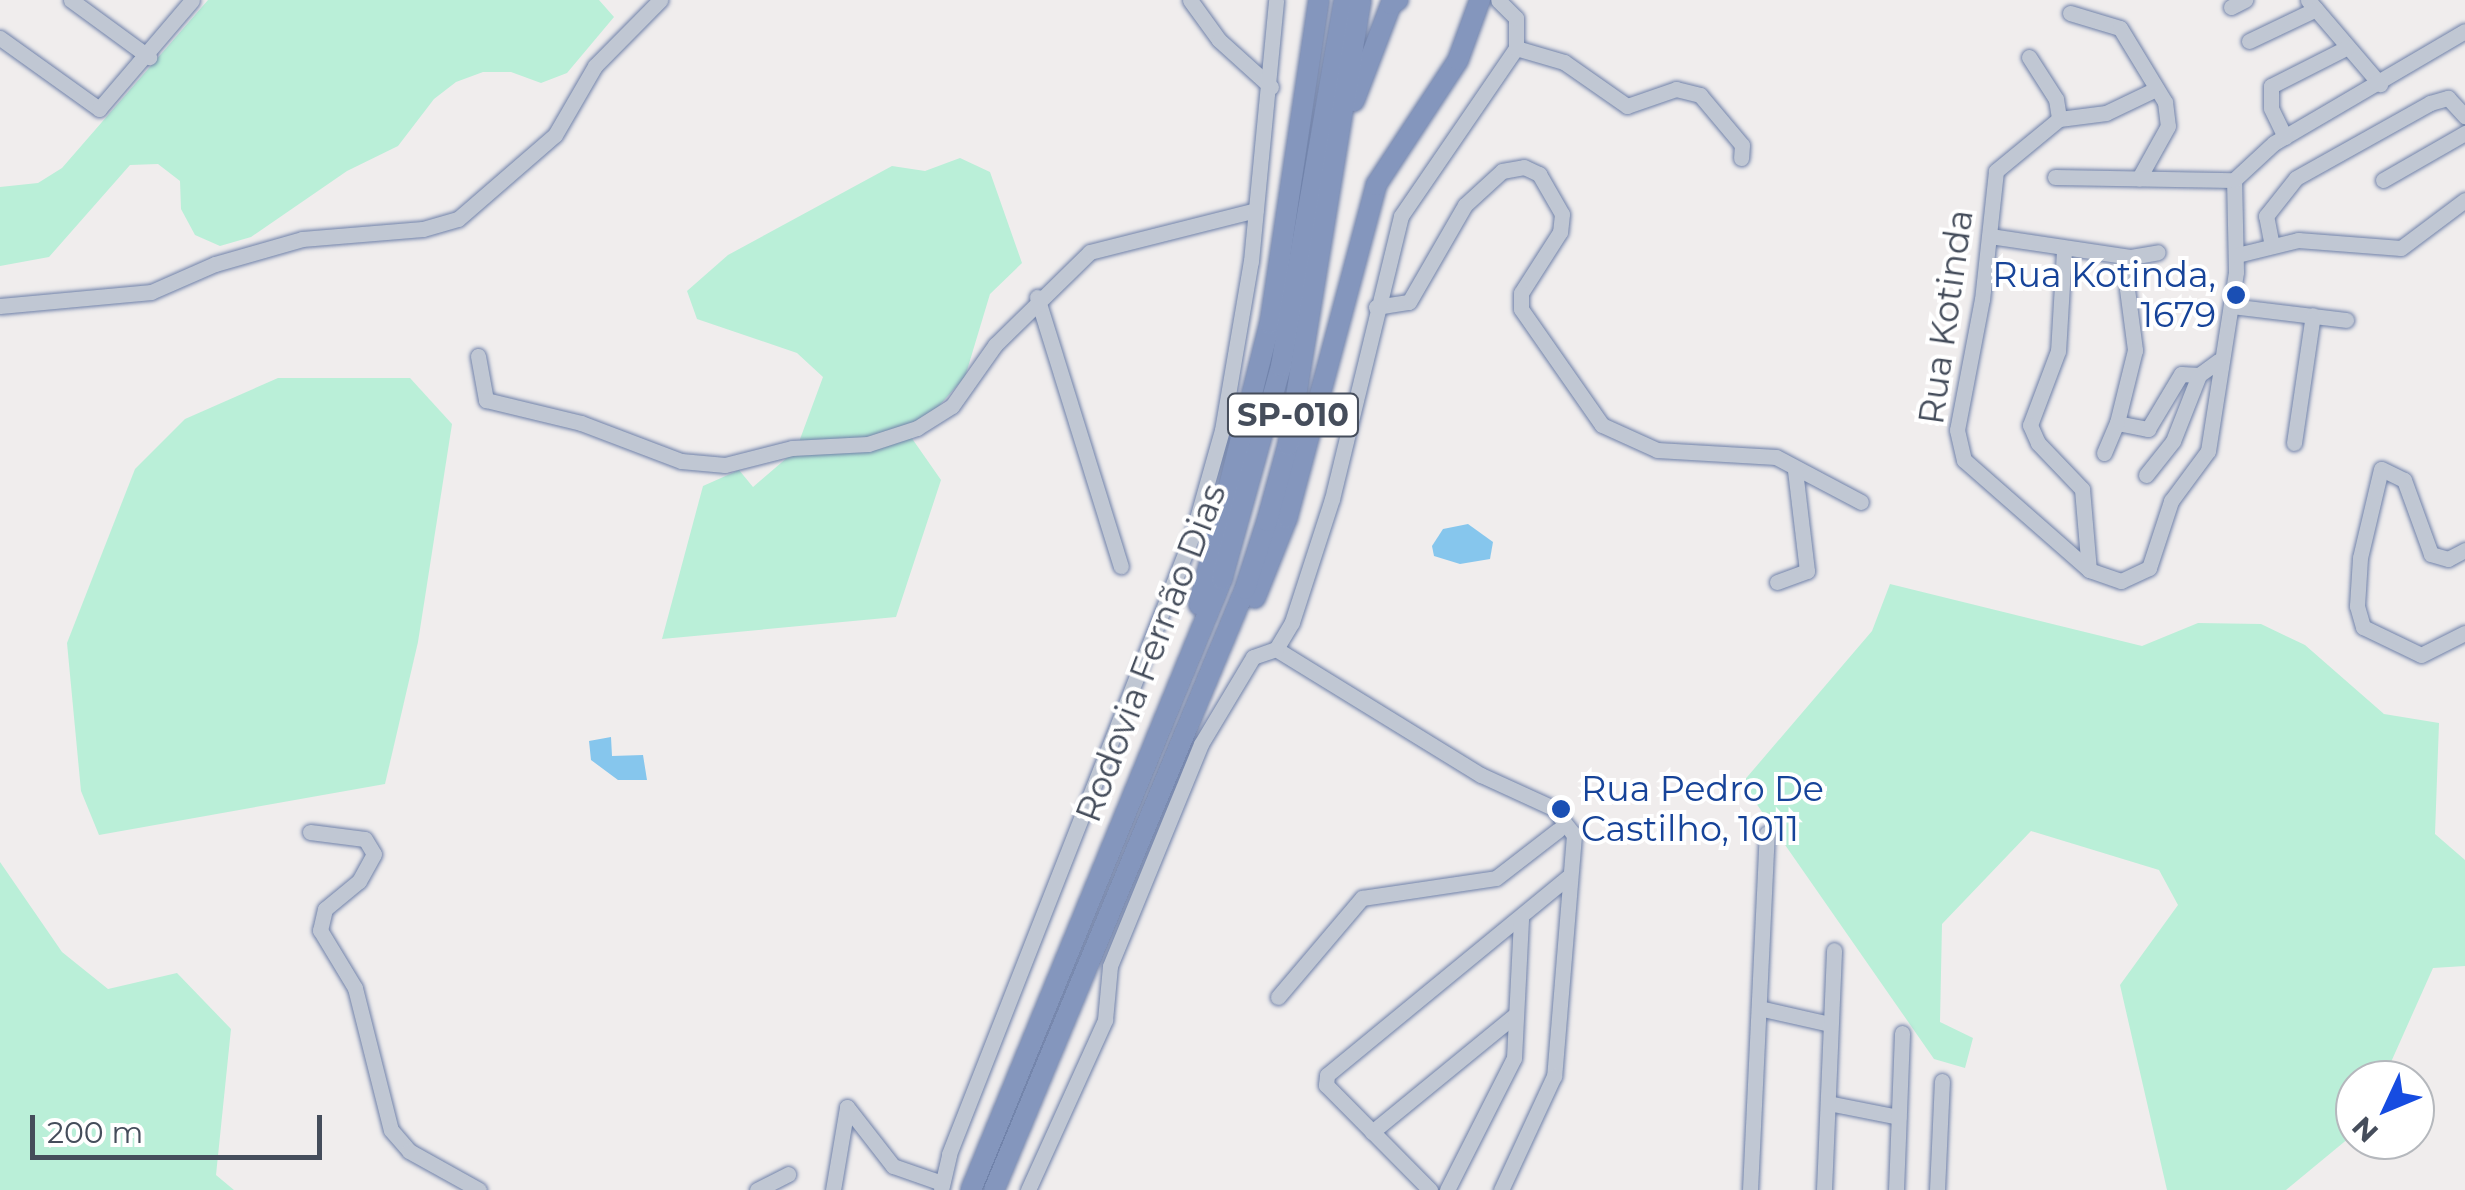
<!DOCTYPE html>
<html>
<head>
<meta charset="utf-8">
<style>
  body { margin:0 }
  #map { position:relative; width:2465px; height:1190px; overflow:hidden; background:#f0eded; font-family:Montserrat,sans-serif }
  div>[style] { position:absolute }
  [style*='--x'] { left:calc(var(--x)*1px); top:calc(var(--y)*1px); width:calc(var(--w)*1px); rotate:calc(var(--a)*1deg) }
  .green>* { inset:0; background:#baefd8 }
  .water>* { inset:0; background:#86c6ed }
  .roads { filter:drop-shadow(0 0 2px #6f81a9) drop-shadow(0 0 2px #6f81a9) }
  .minor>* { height:15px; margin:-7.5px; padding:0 7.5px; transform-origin:7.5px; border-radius:7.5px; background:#c0c7d3 }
  .highway>* { height:20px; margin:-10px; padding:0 10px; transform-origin:10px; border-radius:10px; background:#8496bd }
  .dots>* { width:28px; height:28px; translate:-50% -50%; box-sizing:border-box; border:5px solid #fff; border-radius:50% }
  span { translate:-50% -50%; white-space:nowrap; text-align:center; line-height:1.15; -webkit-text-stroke:8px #fff; paint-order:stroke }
  .shield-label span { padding:2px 8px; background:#fff; border:2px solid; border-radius:8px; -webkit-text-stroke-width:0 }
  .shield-label { font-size:32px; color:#454d5b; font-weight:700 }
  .transit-label { font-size:35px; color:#164399 }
  .right { translate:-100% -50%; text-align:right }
  .left { translate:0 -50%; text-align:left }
  .street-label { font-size:35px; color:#454d5b }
  .north { position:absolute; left:2335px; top:1060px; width:100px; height:100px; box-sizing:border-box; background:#fff; border:2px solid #b5b8bd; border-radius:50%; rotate:226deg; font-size:28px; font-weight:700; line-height:40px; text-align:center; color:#454d5b }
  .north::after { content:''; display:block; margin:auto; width:35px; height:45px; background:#164ce1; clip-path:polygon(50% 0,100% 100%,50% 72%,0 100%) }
  .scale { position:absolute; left:30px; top:1115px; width:292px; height:45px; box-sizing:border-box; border:5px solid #454d5b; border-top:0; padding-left:12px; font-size:30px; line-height:35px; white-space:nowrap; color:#454d5b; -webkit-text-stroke:8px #fff; paint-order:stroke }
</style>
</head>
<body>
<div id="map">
  <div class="green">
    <i style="clip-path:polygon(208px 0,599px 0,614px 17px,567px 73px,541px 83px,511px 72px,483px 72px,456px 82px,434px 99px,398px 146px,347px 171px,251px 237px,220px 246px,195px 235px,181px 209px,180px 181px,158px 164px,130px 165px,49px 257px,0 266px,0 187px,38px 183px,62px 168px)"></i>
    <i style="clip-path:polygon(960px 158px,990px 172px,1022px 263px,990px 294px,965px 377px,911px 437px,941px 480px,896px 617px,662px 639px,703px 486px,739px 470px,753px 487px,796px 450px,823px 377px,797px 353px,697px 319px,687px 291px,728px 255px,892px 166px,925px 171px)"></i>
    <i style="clip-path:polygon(278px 378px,410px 378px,452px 424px,418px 642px,385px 784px,99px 835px,81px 791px,67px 643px,135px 469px,185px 419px)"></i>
    <i style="clip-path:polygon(1890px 584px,2142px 646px,2198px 623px,2261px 624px,2305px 645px,2384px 714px,2439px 723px,2435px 834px,2465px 860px,2465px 966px,2433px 968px,2383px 1080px,2355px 1080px,2355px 1133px,2286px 1190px,2167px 1190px,2120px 985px,2178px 905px,2159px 870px,2031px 831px,1942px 924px,1940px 1022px,1973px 1038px,1965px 1068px,1934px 1059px,1742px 783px,1872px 631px)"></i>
    <i style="clip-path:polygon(0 862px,62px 952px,108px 989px,177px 973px,231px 1029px,216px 1175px,234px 1190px,0 1190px)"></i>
  </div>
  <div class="water">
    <i style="clip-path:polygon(1468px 524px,1493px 542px,1490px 559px,1460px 564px,1434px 556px,1432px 546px,1443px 529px)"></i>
    <i style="clip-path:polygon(611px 737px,612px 756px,643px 755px,647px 780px,618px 780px,591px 760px,589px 741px)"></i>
  </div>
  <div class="roads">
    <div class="minor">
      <i style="--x:71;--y:0;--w:97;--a:36.2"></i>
      <i style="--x:1190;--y:0;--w:49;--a:54.1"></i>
      <i style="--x:1219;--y:40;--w:70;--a:42.1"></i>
      <i style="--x:2308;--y:0;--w:111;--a:49.4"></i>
      <i style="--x:2231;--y:7;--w:16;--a:-27"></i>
      <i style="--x:2070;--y:13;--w:52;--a:16.7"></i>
      <i style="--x:2120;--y:28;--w:87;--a:58.7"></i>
      <i style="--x:2165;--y:102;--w:24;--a:83"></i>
      <i style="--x:2168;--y:126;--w:60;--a:119.1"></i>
      <i style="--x:0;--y:38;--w:122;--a:35.6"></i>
      <i style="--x:99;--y:109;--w:143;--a:-49.5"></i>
      <i style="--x:2249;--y:41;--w:74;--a:-25.5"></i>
      <i style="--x:1516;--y:48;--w:50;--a:16.3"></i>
      <i style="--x:1564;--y:62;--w:77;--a:34.9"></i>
      <i style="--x:1627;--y:106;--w:52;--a:-19.1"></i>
      <i style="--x:1676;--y:89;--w:25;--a:14"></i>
      <i style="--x:1700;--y:95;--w:65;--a:50"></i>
      <i style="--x:1742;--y:145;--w:13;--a:94"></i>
      <i style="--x:2029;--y:57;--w:50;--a:57.3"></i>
      <i style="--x:2056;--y:99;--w:20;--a:81"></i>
      <i style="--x:2156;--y:89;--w:55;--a:154.4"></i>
      <i style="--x:2106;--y:113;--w:47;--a:172.7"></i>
      <i style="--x:2059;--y:119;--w:82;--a:140.5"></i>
      <i style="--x:1996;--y:171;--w:129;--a:96.2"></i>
      <i style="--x:1982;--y:299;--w:133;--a:100.8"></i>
      <i style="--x:1957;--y:430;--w:31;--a:77"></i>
      <i style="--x:1964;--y:460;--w:167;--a:41.3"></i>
      <i style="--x:2089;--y:570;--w:34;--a:19"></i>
      <i style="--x:2121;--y:581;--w:31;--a:-25"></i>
      <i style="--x:2149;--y:568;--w:71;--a:-71.8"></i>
      <i style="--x:2171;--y:501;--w:62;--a:-53.5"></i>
      <i style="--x:2208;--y:451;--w:181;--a:-81.1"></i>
      <i style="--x:2236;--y:272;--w:92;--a:-91.2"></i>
      <i style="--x:2234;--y:180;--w:54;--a:-42.8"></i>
      <i style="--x:2274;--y:143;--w:221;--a:-30.4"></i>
      <i style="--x:2285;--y:137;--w:32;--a:-116"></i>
      <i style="--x:2271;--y:108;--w:22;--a:-90"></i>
      <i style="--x:2271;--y:86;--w:86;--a:-26.9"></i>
      <i style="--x:2055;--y:177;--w:179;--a:1"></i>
      <i style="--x:2383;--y:180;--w:95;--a:-29.8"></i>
      <i style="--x:1990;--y:236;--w:143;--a:8.5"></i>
      <i style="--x:2131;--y:257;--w:32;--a:97"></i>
      <i style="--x:2127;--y:289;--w:62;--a:82.5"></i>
      <i style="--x:2135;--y:350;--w:75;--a:103.9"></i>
      <i style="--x:2117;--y:423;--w:32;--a:11"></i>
      <i style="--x:2148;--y:429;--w:64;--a:-59"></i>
      <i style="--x:2181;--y:374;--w:18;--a:3"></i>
      <i style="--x:2199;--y:375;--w:24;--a:-36"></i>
      <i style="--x:2272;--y:246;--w:31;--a:-101"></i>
      <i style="--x:2266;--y:216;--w:48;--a:-51.7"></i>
      <i style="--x:2296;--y:178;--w:154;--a:-29.2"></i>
      <i style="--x:2430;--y:103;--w:19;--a:-16"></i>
      <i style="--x:2448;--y:98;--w:25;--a:47"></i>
      <i style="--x:2064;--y:251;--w:100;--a:93.4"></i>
      <i style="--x:2058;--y:351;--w:79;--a:110.7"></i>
      <i style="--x:2030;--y:425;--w:20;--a:66"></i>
      <i style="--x:2038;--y:443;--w:64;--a:46.3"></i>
      <i style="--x:2082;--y:489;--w:81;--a:85.1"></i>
      <i style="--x:2237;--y:255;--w:63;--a:-13.8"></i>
      <i style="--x:2298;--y:240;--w:103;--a:4.4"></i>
      <i style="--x:2401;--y:248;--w:80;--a:-36.9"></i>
      <i style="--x:2131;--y:257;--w:27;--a:-10"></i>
      <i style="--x:1037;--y:297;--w:282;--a:72.7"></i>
      <i style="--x:0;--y:306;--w:152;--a:-5.3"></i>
      <i style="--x:151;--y:292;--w:70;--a:-23.6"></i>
      <i style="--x:215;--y:264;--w:91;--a:-16"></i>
      <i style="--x:302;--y:239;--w:121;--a:-4.7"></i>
      <i style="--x:423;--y:229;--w:36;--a:-16"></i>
      <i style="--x:458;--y:219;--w:128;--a:-40.9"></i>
      <i style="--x:555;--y:135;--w:80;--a:-59.9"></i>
      <i style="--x:595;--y:66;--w:93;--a:-45.4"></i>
      <i style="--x:2231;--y:306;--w:116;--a:6.9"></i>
      <i style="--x:1376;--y:307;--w:33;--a:-9"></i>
      <i style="--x:1409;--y:302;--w:112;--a:-60"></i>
      <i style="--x:1465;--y:205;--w:50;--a:-42.6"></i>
      <i style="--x:1502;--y:171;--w:22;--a:-10"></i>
      <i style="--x:1524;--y:167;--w:17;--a:25"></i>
      <i style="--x:1539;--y:174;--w:46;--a:60.1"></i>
      <i style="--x:1562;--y:214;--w:18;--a:96"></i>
      <i style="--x:1560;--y:232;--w:72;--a:122.6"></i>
      <i style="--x:1521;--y:293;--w:16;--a:90"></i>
      <i style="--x:1521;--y:309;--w:141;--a:55.1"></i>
      <i style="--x:1602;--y:425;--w:60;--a:24.4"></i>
      <i style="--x:1657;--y:450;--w:119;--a:3.4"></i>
      <i style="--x:1776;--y:457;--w:96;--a:27.9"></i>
      <i style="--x:478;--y:356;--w:45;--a:79.7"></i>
      <i style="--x:486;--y:400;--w:98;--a:13.6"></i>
      <i style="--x:581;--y:423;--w:107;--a:20.8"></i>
      <i style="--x:681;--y:461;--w:44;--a:5.2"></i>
      <i style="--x:725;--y:465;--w:69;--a:-14.2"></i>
      <i style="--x:792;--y:448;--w:76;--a:-3"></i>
      <i style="--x:868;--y:444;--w:52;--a:-18.1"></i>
      <i style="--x:917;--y:428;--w:41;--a:-32.2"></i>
      <i style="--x:952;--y:406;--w:75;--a:-54.8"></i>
      <i style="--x:995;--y:345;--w:133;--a:-44.4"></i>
      <i style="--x:1090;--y:252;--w:171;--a:-14.2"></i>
      <i style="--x:2294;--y:443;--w:129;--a:-81.6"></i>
      <i style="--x:2104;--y:453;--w:33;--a:-67"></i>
      <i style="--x:2146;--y:475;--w:43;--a:-51.5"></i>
      <i style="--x:2173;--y:441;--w:71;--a:-68.5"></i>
      <i style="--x:2465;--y:550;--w:19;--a:152"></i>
      <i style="--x:2448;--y:559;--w:18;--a:-164"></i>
      <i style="--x:2431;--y:554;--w:79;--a:-110"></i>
      <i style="--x:2404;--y:480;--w:25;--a:-154"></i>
      <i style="--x:2381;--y:469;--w:91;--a:103.3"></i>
      <i style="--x:2360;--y:558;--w:48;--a:93.6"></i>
      <i style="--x:2357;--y:606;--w:22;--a:74"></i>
      <i style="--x:2363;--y:627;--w:64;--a:25.8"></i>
      <i style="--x:2421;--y:655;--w:49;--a:-26.6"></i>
      <i style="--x:1777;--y:582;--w:32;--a:-20"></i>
      <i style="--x:1807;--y:571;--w:102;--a:-96.8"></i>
      <i style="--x:1276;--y:649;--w:241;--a:31.6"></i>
      <i style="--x:1481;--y:775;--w:79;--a:24.6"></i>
      <i style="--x:1553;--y:808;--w:34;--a:52"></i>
      <i style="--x:1574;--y:835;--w:242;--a:94.7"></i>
      <i style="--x:1554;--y:1076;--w:126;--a:114.9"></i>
      <i style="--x:1276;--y:649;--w:31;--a:-59"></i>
      <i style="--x:1292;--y:622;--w:129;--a:-72"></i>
      <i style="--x:1332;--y:499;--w:291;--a:-76.3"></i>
      <i style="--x:1401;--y:216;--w:204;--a:-55.6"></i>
      <i style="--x:1516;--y:48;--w:30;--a:-90"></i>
      <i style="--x:1516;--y:18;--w:25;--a:-135"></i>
      <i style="--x:310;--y:832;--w:55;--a:7.3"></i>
      <i style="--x:365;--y:839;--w:17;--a:59"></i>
      <i style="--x:374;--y:854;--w:31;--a:119"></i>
      <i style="--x:359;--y:881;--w:44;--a:140.5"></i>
      <i style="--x:325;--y:909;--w:22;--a:103"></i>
      <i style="--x:320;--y:930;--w:68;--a:58.9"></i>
      <i style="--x:355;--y:988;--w:146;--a:75.8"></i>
      <i style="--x:391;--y:1130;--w:28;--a:49"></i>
      <i style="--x:409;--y:1151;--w:80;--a:29.1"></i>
      <i style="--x:1278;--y:997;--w:130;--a:-49.7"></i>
      <i style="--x:1362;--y:898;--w:135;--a:-8.5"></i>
      <i style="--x:1496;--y:878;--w:78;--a:-37.7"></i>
      <i style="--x:1759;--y:1008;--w:73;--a:12.7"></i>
      <i style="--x:1828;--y:1103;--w:72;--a:11.2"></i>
      <i style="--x:847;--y:1107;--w:75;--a:52.1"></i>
      <i style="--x:893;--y:1166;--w:49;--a:19.2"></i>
      <i style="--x:1372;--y:1132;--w:185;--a:-39.3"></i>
      <i style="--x:757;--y:1190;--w:35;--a:-27"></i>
      <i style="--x:833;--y:1190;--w:84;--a:-80.4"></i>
      <i style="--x:941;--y:1190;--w:37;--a:-77"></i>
      <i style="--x:949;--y:1154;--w:664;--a:-68.54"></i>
      <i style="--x:1192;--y:536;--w:110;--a:-74.2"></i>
      <i style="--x:1222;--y:430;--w:171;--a:-80.3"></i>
      <i style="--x:1251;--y:261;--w:262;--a:-84.5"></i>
      <i style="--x:1028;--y:1190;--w:187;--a:-65.6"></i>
      <i style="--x:1105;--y:1020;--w:54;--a:-84.7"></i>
      <i style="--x:1110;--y:966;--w:240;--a:-67.7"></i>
      <i style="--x:1201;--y:744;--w:101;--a:-59.1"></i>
      <i style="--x:1253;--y:657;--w:24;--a:-19"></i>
      <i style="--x:1430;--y:1190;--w:148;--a:-134.7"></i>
      <i style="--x:1326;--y:1085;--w:10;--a:-84"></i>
      <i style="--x:1327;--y:1075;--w:313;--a:-39.4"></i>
      <i style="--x:1447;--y:1190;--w:148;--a:-63.1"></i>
      <i style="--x:1514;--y:1058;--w:139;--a:-87.1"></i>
      <i style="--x:1750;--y:1190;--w:357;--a:-87.3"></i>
      <i style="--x:1824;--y:1190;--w:240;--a:-87.6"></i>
      <i style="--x:1896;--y:1190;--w:157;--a:-87.8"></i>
      <i style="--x:1937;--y:1190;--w:109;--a:-87.4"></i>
    </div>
    <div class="highway">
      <i style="--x:1354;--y:101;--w:104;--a:-69.1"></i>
      <i style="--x:1391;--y:4;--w:8;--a:-30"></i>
      <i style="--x:1255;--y:598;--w:86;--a:-68.2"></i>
      <i style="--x:1287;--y:518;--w:345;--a:-75"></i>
      <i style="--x:1376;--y:185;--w:149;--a:-56.7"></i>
      <i style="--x:1458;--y:60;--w:64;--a:-69.9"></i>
      <i style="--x:1199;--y:605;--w:291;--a:-75.9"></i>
      <i style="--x:1270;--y:323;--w:327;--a:-81.4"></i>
      <i style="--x:971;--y:1190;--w:661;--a:-67.67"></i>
      <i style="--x:1222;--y:579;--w:221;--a:-74.5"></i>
      <i style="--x:1281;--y:366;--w:371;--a:-80.2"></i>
      <i style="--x:994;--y:1190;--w:651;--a:-67.33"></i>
      <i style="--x:1245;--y:589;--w:71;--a:-72.1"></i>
      <i style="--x:1267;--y:521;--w:79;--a:-74.6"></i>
      <i style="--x:1288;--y:445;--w:451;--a:-80.7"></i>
    </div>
  </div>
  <div class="dots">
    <i style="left:2236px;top:295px;background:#1a4fb4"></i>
    <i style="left:1561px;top:809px;background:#1a4fb4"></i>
  </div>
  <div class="shield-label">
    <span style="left:1293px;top:415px">SP-010</span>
  </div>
  <div class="transit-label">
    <span class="right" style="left:2216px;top:295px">Rua Kotinda,<br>1679</span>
    <span class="left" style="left:1581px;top:809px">Rua Pedro De<br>Castilho, 1011</span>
  </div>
  <div class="street-label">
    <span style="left:1946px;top:317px;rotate:-82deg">Rua Kotinda</span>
    <span style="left:1151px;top:653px;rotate:-69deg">Rodovia Fernão Dias</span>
  </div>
  <div class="north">N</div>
  <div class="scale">200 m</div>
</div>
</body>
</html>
